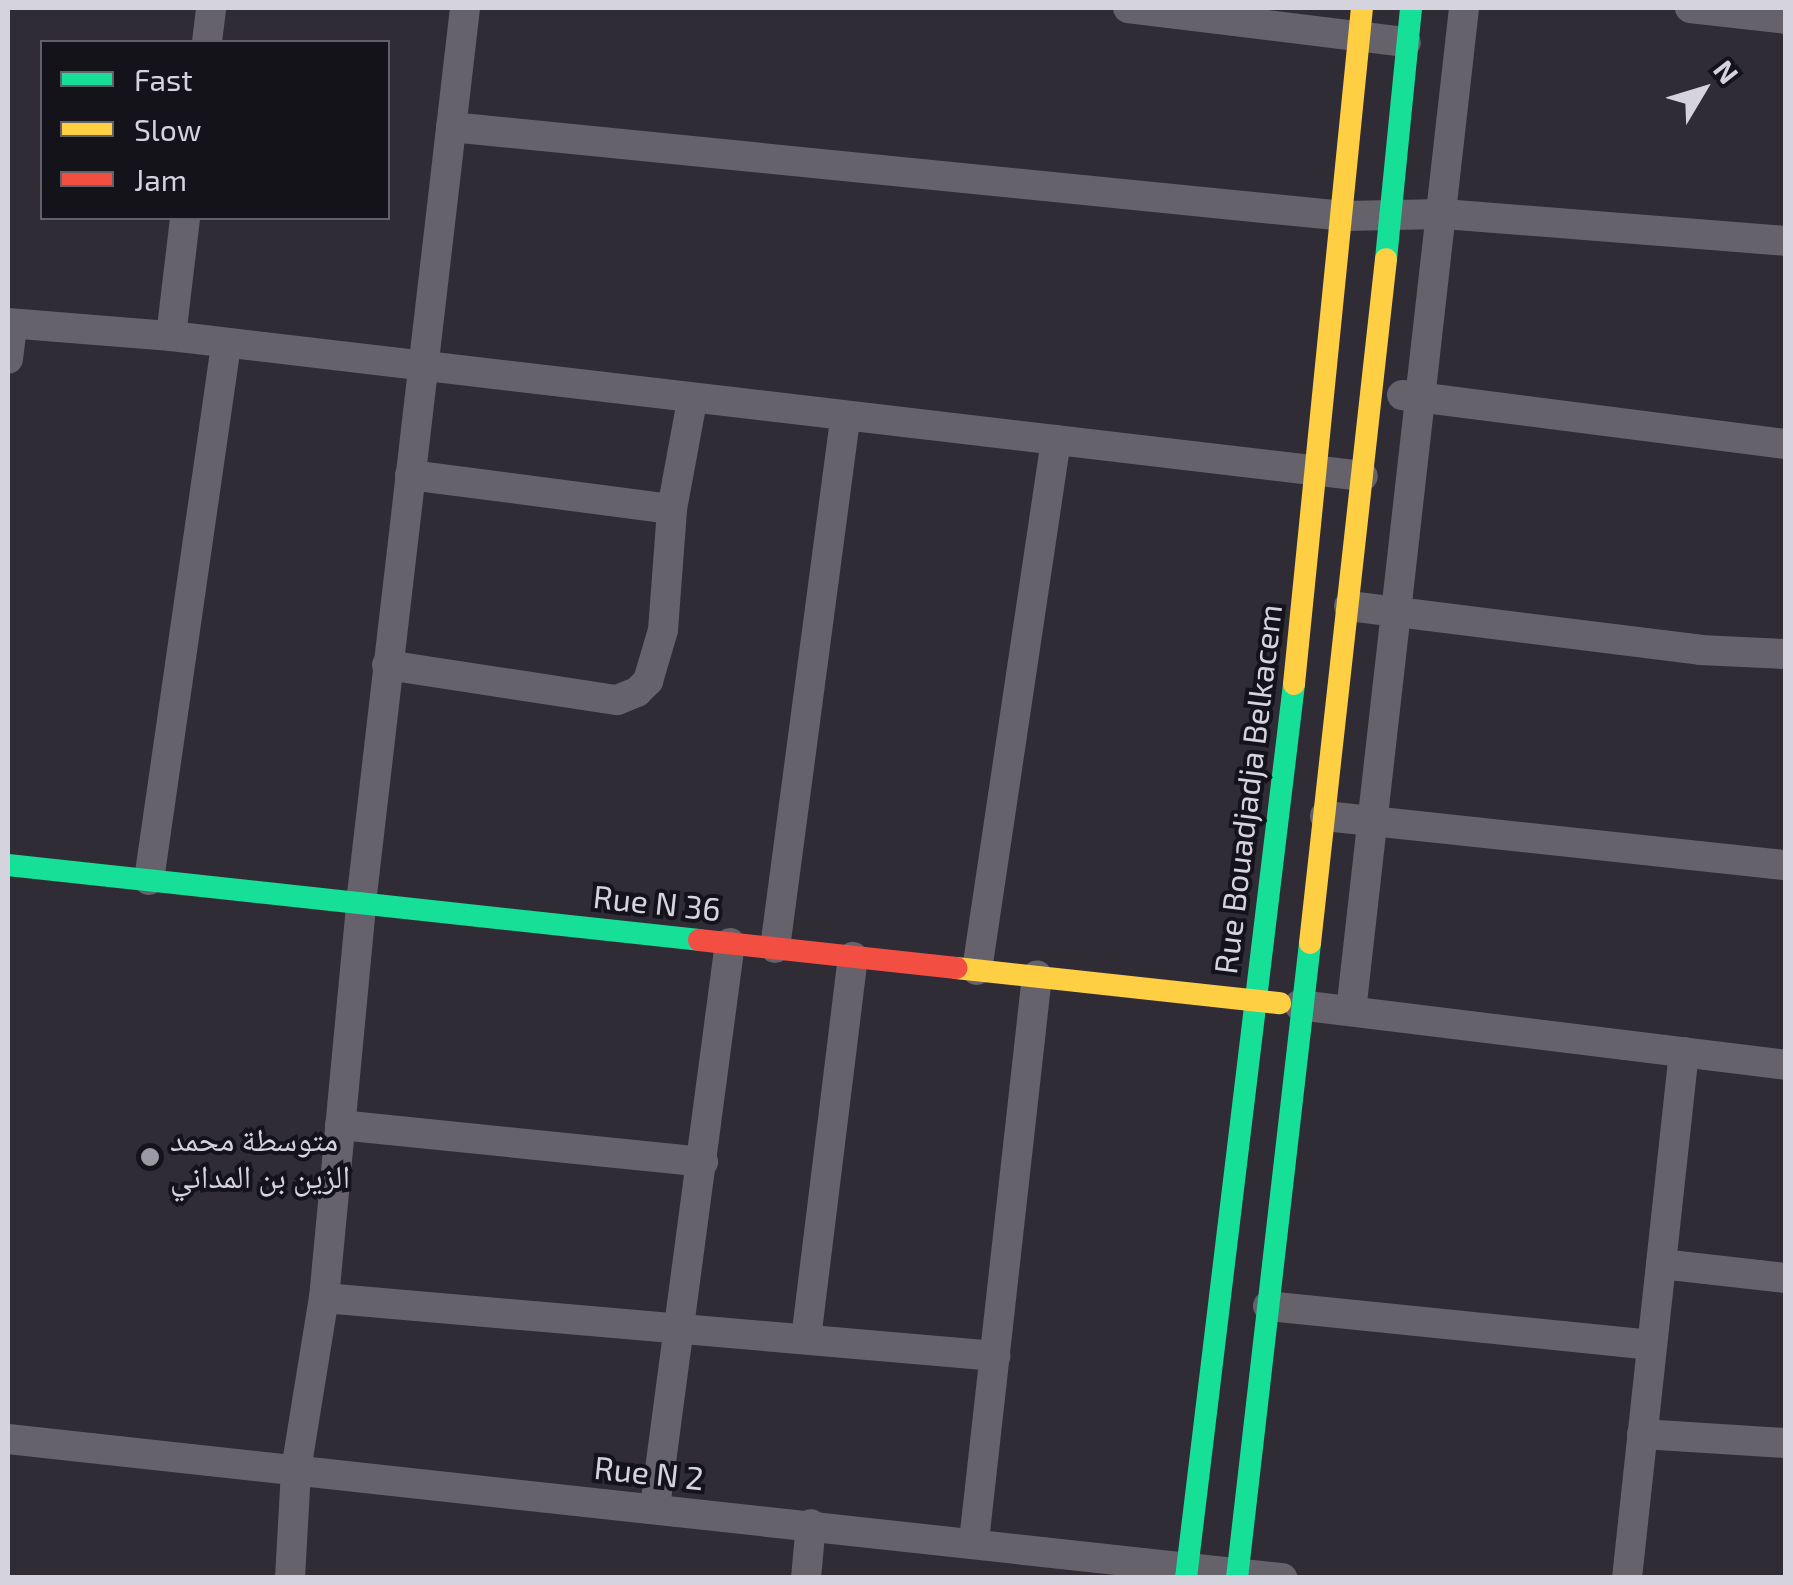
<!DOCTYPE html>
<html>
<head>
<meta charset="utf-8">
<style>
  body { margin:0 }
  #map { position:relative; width:1793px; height:1585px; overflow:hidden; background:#2f2c36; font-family:"Exo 2","Noto Naskh Arabic",sans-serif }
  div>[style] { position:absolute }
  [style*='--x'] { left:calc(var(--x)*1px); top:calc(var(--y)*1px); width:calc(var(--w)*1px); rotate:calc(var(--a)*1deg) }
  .street>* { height:30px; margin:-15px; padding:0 15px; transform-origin:15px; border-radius:15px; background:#65626c }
  .fast>* { height:22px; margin:-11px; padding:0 11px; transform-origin:11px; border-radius:11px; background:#16e098 }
  .slow>* { height:22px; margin:-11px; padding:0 11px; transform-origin:11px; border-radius:11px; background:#ffcf43 }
  .jam>* { height:22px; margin:-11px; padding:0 11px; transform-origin:11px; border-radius:11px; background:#f24e42 }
  .dots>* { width:28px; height:28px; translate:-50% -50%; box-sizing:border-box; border:5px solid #15131a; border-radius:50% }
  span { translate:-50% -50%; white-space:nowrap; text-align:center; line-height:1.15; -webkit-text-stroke:8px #15131a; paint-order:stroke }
  .street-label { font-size:32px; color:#d5d3de }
  .poi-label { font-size:32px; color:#d5d3de }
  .left { translate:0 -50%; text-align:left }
  .frame { position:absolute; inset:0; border:10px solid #d5d3de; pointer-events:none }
  .legend { position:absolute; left:40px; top:40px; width:350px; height:180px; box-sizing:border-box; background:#15131a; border:2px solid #626068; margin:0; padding:12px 18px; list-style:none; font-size:30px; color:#d5d3de }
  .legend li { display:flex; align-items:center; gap:20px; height:50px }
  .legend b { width:50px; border:2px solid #626068 }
  .north { position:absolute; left:1653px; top:40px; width:100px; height:100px; -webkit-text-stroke:8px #15131a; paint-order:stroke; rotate:52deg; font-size:28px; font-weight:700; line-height:40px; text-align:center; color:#d5d3de }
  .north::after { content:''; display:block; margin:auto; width:35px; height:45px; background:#d5d3de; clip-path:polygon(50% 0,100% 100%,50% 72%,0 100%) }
</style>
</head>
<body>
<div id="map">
  <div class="street">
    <i style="--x:1128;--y:8;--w:280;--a:7"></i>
    <i style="--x:1690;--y:8;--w:97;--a:6.5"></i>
    <i style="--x:207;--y:42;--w:34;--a:-83"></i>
    <i style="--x:451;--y:127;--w:897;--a:5.69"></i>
    <i style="--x:1344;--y:216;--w:100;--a:-1.1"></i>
    <i style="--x:1444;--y:214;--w:343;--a:4.5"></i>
    <i style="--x:8;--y:323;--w:164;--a:4.6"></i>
    <i style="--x:171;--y:336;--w:1200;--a:6.7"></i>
    <i style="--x:171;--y:336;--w:119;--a:-83.2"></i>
    <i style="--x:8;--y:359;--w:35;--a:-83"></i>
    <i style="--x:1402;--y:395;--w:387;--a:7.3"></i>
    <i style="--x:410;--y:475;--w:264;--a:7.4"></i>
    <i style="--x:1349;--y:606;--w:354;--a:7.1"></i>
    <i style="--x:1700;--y:650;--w:86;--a:2.7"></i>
    <i style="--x:387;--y:665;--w:233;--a:8.7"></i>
    <i style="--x:617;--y:700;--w:22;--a:-22"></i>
    <i style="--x:637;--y:692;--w:16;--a:-45"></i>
    <i style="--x:648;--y:681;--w:53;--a:-73.6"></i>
    <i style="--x:663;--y:630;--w:121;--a:-85.7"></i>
    <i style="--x:672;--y:509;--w:110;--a:-79.5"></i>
    <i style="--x:1325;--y:816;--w:464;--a:6.1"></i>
    <i style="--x:149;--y:880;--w:541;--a:-81.81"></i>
    <i style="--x:775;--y:948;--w:533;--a:-82.45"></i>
    <i style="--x:977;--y:970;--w:536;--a:-81.52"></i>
    <i style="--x:1299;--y:1005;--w:491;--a:7"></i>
    <i style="--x:1351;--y:1011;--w:1009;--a:-83.57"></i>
    <i style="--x:340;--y:1125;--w:365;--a:5.8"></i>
    <i style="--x:1661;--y:1264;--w:126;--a:6.4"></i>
    <i style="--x:324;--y:1298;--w:674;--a:4.94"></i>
    <i style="--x:1268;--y:1306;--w:386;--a:5.8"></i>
    <i style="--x:806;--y:1339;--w:385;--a:-83"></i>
    <i style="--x:1642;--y:1434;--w:144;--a:3.6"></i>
    <i style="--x:8;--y:1439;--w:1282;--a:6.23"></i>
    <i style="--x:655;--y:1507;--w:569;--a:-82.43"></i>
    <i style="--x:974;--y:1541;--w:569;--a:-83.64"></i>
    <i style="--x:290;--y:1578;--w:108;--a:-86.8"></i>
    <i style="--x:296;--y:1470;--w:174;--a:-80.8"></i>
    <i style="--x:324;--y:1298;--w:397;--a:-84.6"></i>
    <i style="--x:361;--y:903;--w:901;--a:-83.37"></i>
    <i style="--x:806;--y:1578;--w:54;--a:-84.7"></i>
    <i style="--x:1627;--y:1578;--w:529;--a:-83.82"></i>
  </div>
  <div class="fast">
    <i style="--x:1386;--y:259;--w:252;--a:-84.3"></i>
    <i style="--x:8;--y:865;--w:695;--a:6.19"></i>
    <i style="--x:1186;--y:1578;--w:900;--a:-83.11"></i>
    <i style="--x:1237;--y:1578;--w:639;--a:-83.44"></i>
  </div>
  <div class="slow">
    <i style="--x:1294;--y:684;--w:679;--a:-84.26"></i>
    <i style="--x:1310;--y:943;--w:688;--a:-83.66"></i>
    <i style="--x:956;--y:968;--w:326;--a:6.2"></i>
  </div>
  <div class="jam">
    <i style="--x:699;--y:940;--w:259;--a:6.2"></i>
  </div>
  <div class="dots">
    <i style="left:150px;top:1157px;background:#9b99a3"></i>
  </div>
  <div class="street-label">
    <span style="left:1247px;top:789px;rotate:-83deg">Rue Bouadjadja Belkacem</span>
    <span style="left:657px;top:902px;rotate:6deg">Rue N 36</span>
    <span style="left:649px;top:1472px;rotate:6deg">Rue N 2</span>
  </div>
  <div class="poi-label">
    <span class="left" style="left:170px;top:1157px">متوسطة محمد<br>الزين بن المداني</span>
  </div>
  <div class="frame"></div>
  <ul class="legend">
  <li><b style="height:12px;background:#16e098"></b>Fast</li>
  <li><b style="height:12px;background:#ffcf43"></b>Slow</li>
  <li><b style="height:12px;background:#f24e42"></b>Jam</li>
  </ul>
  <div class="north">N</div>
</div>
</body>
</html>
